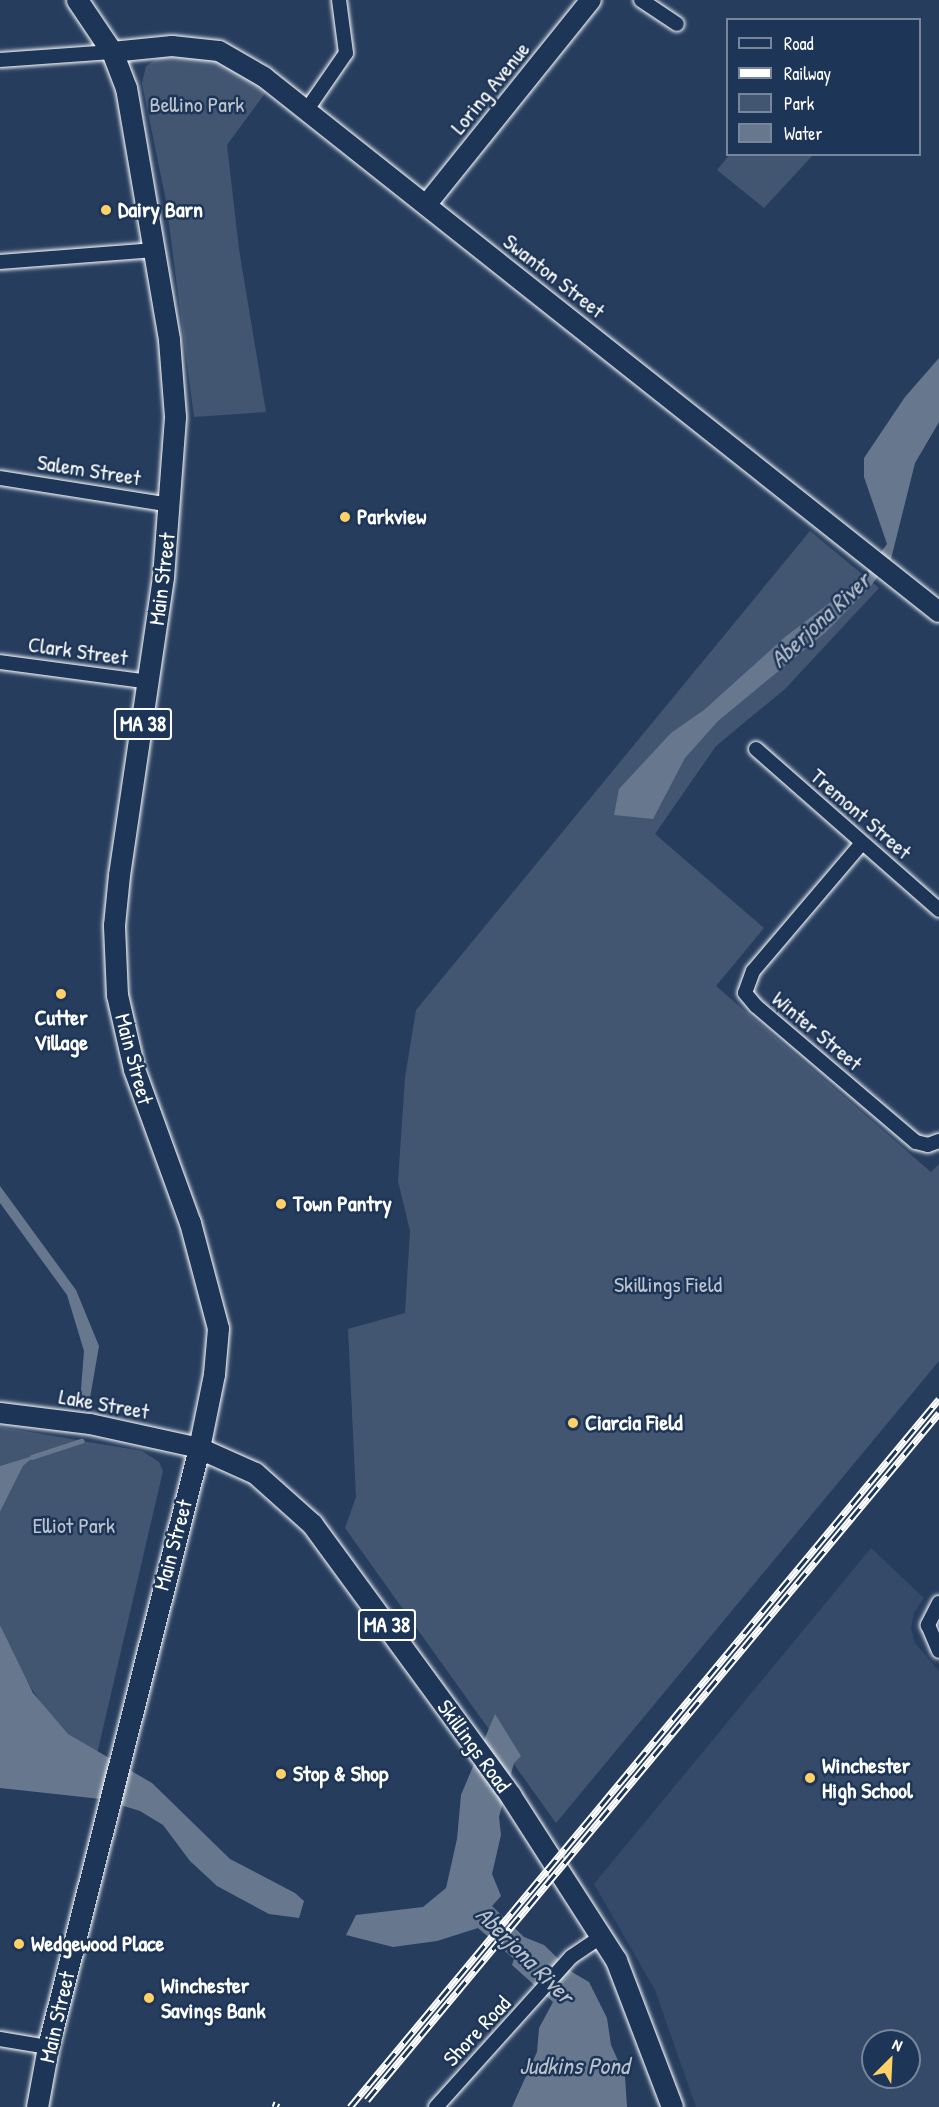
<!DOCTYPE html>
<html>
<head>
<meta charset="utf-8">
<style>
  body { margin:0 }
  #map { position:relative; width:939px; height:2107px; overflow:hidden; background:#263d5e; font-family:"Patrick Hand",sans-serif }
  div>[style] { position:absolute }
  [style*='--x'] { left:calc(var(--x)*1px); top:calc(var(--y)*1px); width:calc(var(--w)*1px); rotate:calc(var(--a)*1deg) }
  .built>* { inset:0; background:#344a68 }
  .green>* { inset:0; background:#425672 }
  .water>* { inset:0; background:#67788e }
  .stream>* { height:4.5px; margin:-2.25px; padding:0 2.25px; transform-origin:2.25px; border-radius:2.25px; background:#67788e }
  .roads { filter:drop-shadow(0 0 2px #fff) drop-shadow(0 0 2px #fff) }
  .street>* { height:14px; margin:-7px; padding:0 7px; transform-origin:7px; border-radius:7px; background:#1d3557 }
  .secondary>* { height:20px; margin:-10px; padding:0 10px; transform-origin:10px; border-radius:10px; background:#1d3557 }
  .primary>* { height:21px; margin:-10.5px; padding:0 10.5px; transform-origin:10.5px; border-radius:10.5px; background:#1d3557 }
  .rail>* { height:7px; margin-top:-3.5px; transform-origin:0; background:repeating-linear-gradient(90deg,#1d3557 0 14px,#fff 0 28px); box-sizing:border-box; border-block:2px solid #fff }
  .dots>* { width:16px; height:16px; translate:-50% -50%; box-sizing:border-box; border:3px solid #1d3557; border-radius:50% }
  span { translate:-50% -50%; white-space:nowrap; text-align:center; line-height:1.15; -webkit-text-stroke:5px #1d3557; paint-order:stroke }
  .shield-label span { padding:2px 4px; background:#1d3557; border:2px solid; border-radius:4px; -webkit-text-stroke-width:0 }
  .shield-label { font-size:21px; color:#fff; font-weight:700 }
  .street-label { font-size:22px; color:#fff }
  .park-label { font-size:22px; color:#bdc4ce }
  .poi-label { font-size:22px; color:#fff; font-weight:700 }
  .left { translate:0 -50%; text-align:left }
  .water-label { font-size:24px; color:#bbc2cc; font-style:italic }
  .legend { position:absolute; left:726px; top:18px; width:195px; height:138px; box-sizing:border-box; background:#1d3557; border:2px solid #77869a; margin:0; padding:8px 10px; list-style:none; font-size:18px; color:#fff }
  .legend li { display:flex; align-items:center; gap:12px; height:30px }
  .legend b { width:30px; border:2px solid #77869a }
  .north { position:absolute; left:861px; top:2029px; width:60px; height:60px; box-sizing:border-box; background:#1d3557; border:2px solid #77869a; border-radius:50%; rotate:24deg; font-size:16px; font-weight:700; line-height:24px; text-align:center; color:#fff }
  .north::after { content:''; display:block; margin:auto; width:21px; height:27px; background:#ffd166; clip-path:polygon(50% 0,100% 100%,50% 72%,0 100%) }
</style>
</head>
<body>
<div id="map">
  <div class="built">
    <i style="clip-path:polygon(evenodd,871px 1548px,924px 1598px,914px 1613px,911px 1628px,915px 1643px,939px 1671px,939px 2107px,696px 2107px,655px 1990px,594px 1884px,871px 1548px,873px 2041px,909px 2041px,909px 2077px,873px 2077px,873px 2041px)"></i>
  </div>
  <div class="green">
    <i style="clip-path:polygon(161px 56px,221px 59px,266px 92px,227px 145px,239px 249px,266px 412px,194px 417px,166px 201px,142px 83px,146px 66px)"></i>
    <i style="clip-path:polygon(730px 154px,813px 154px,813px 155px,764px 208px,717px 170px)"></i>
    <i style="clip-path:polygon(810px 531px,879px 588px,785px 689px,716px 746px,655px 834px,764px 928px,716px 986px,931px 1172px,939px 1164px,939px 1361px,556px 1823px,345px 1528px,356px 1497px,348px 1329px,405px 1313px,410px 1231px,398px 1181px,405px 1078px,416px 1010px)"></i>
    <i style="clip-path:polygon(0 1427px,142px 1451px,159px 1462px,163px 1471px,97px 1754px,68px 1734px,44px 1708px,21px 1672px,0 1625px,0 1512px,23px 1466px,35px 1456px,0 1466px)"></i>
  </div>
  <div class="water">
    <i style="clip-path:polygon(939px 358px,939px 422px,915px 463px,891px 559px,870px 587px,826px 632px,718px 721px,685px 758px,653px 819px,614px 815px,619px 789px,671px 733px,704px 710px,785px 637px,861px 579px,887px 544px,864px 477px,864px 458px,905px 397px)"></i>
    <i style="clip-path:polygon(0 1186px,76px 1290px,99px 1346px,89px 1404px,80px 1402px,84px 1351px,67px 1295px,0 1203px)"></i>
    <i style="clip-path:polygon(36px 1455px,23px 1466px,0 1512px,0 1466px)"></i>
    <i style="clip-path:polygon(0 1625px,33px 1693px,68px 1734px,152px 1783px,230px 1859px,295px 1893px,304px 1901px,299px 1918px,269px 1914px,217px 1886px,190px 1861px,163px 1825px,140px 1811px,101px 1799px,0 1788px)"></i>
    <i style="clip-path:polygon(495px 1714px,521px 1756px,514px 1763px,499px 1817px,501px 1835px,492px 1874px,501px 1896px,492px 1906px,524px 1937px,544px 1945px,572px 1972px,589px 1982px,607px 2018px,611px 2045px,625px 2076px,627px 2107px,512px 2107px,537px 2052px,539px 2028px,553px 2002px,512px 1965px,514px 1959px,478px 1928px,437px 1941px,393px 1947px,346px 1935px,356px 1915px,423px 1907px,446px 1888px,457px 1839px,461px 1795px)"></i>
  </div>
  <div class="stream">
    <i style="--x:32;--y:1457;--w:52;--a:-18.1"></i>
  </div>
  <div class="roads">
    <div class="street">
      <i style="--x:641;--y:0;--w:43;--a:33.7"></i>
      <i style="--x:0;--y:60;--w:112;--a:-4.1"></i>
      <i style="--x:306;--y:111;--w:70;--a:-55.4"></i>
      <i style="--x:346;--y:53;--w:53;--a:-97.5"></i>
      <i style="--x:0;--y:262;--w:155;--a:-4.4"></i>
      <i style="--x:0;--y:478;--w:173;--a:9"></i>
      <i style="--x:0;--y:662;--w:151;--a:7.6"></i>
      <i style="--x:756;--y:749;--w:244;--a:41.3"></i>
      <i style="--x:862;--y:843;--w:168;--a:130.4"></i>
      <i style="--x:753;--y:971;--w:23;--a:110"></i>
      <i style="--x:745;--y:993;--w:17;--a:50"></i>
      <i style="--x:756;--y:1006;--w:210;--a:40.4"></i>
      <i style="--x:916;--y:1142;--w:12;--a:14"></i>
      <i style="--x:928;--y:1145;--w:12;--a:-20"></i>
      <i style="--x:939;--y:1603;--w:25;--a:117"></i>
      <i style="--x:928;--y:1625;--w:28;--a:67"></i>
      <i style="--x:0;--y:2039;--w:49;--a:9.5"></i>
      <i style="--x:436;--y:2107;--w:202;--a:-48"></i>
      <i style="--x:571;--y:1957;--w:37;--a:-34"></i>
    </div>
    <div class="secondary">
      <i style="--x:112;--y:52;--w:60;--a:-5.7"></i>
      <i style="--x:172;--y:46;--w:47;--a:6.1"></i>
      <i style="--x:219;--y:51;--w:52;--a:30"></i>
      <i style="--x:264;--y:77;--w:861;--a:38.4"></i>
      <i style="--x:426;--y:205;--w:263;--a:-51.2"></i>
      <i style="--x:0;--y:1413;--w:91;--a:7"></i>
      <i style="--x:90;--y:1424;--w:112;--a:12.4"></i>
    </div>
    <div class="primary">
      <i style="--x:199;--y:1448;--w:61;--a:24.1"></i>
      <i style="--x:255;--y:1473;--w:76;--a:41.8"></i>
      <i style="--x:312;--y:1524;--w:336;--a:53.8"></i>
      <i style="--x:510;--y:1795;--w:196;--a:57.3"></i>
      <i style="--x:616;--y:1960;--w:157;--a:69.1"></i>
      <i style="--x:37;--y:2107;--w:61;--a:-79.6"></i>
      <i style="--x:48;--y:2047;--w:618;--a:-75.85"></i>
      <i style="--x:199;--y:1448;--w:76;--a:-78.5"></i>
      <i style="--x:214;--y:1374;--w:46;--a:-85"></i>
      <i style="--x:218;--y:1328;--w:109;--a:-104.9"></i>
      <i style="--x:190;--y:1223;--w:164;--a:-110"></i>
      <i style="--x:134;--y:1069;--w:76;--a:-102.9"></i>
      <i style="--x:117;--y:995;--w:70;--a:-92.5"></i>
      <i style="--x:114;--y:925;--w:50;--a:-84.3"></i>
      <i style="--x:119;--y:875;--w:301;--a:-81.6"></i>
      <i style="--x:163;--y:577;--w:161;--a:-85.7"></i>
      <i style="--x:175;--y:416;--w:77;--a:-94.5"></i>
      <i style="--x:169;--y:339;--w:255;--a:-99.7"></i>
      <i style="--x:126;--y:88;--w:39;--a:-111"></i>
      <i style="--x:112;--y:52;--w:63;--a:-123.9"></i>
    </div>
  </div>
  <div class="rail">
    <i style="--x:367;--y:2100;--w:894;--a:-50.22"></i>
    <i style="--x:275;--y:2107;--w:5;--a:-68"></i>
    <i style="--x:350;--y:2107;--w:921;--a:-50.24"></i>
  </div>
  <div class="dots">
    <i style="left:106px;top:210px;background:#ffd166"></i>
    <i style="left:345px;top:517px;background:#ffd166"></i>
    <i style="left:61px;top:994px;background:#ffd166"></i>
    <i style="left:281px;top:1204px;background:#ffd166"></i>
    <i style="left:573px;top:1423px;background:#ffd166"></i>
    <i style="left:281px;top:1774px;background:#ffd166"></i>
    <i style="left:810px;top:1778px;background:#ffd166"></i>
    <i style="left:19px;top:1944px;background:#ffd166"></i>
    <i style="left:149px;top:1998px;background:#ffd166"></i>
  </div>
  <div class="shield-label">
    <span style="left:143px;top:724px">MA 38</span>
    <span style="left:387px;top:1625px">MA 38</span>
  </div>
  <div class="street-label">
    <span style="left:490px;top:88px;rotate:-51deg">Loring Avenue</span>
    <span style="left:554px;top:276px;rotate:38deg">Swanton Street</span>
    <span style="left:89px;top:470px;rotate:9deg">Salem Street</span>
    <span style="left:162px;top:579px;rotate:-83deg">Main Street</span>
    <span style="left:78px;top:651px;rotate:8deg">Clark Street</span>
    <span style="left:861px;top:814px;rotate:41deg">Tremont Street</span>
    <span style="left:817px;top:1031px;rotate:40deg">Winter Street</span>
    <span style="left:134px;top:1059px;rotate:75deg">Main Street</span>
    <span style="left:104px;top:1404px;rotate:10deg">Lake Street</span>
    <span style="left:173px;top:1545px;rotate:-75deg">Main Street</span>
    <span style="left:474px;top:1746px;rotate:54deg">Skillings Road</span>
    <span style="left:57px;top:2017px;rotate:-77deg">Main Street</span>
    <span style="left:477px;top:2031px;rotate:-47deg">Shore Road</span>
  </div>
  <div class="park-label">
    <span style="left:197px;top:105px">Bellino Park</span>
    <span style="left:668px;top:1285px">Skillings Field</span>
    <span style="left:74px;top:1526px">Elliot Park</span>
  </div>
  <div class="poi-label">
    <span class="left" style="left:118px;top:210px">Dairy Barn</span>
    <span class="left" style="left:357px;top:517px">Parkview</span>
    <span style="left:61px;top:1030px">Cutter<br>Village</span>
    <span class="left" style="left:293px;top:1204px">Town Pantry</span>
    <span class="left" style="left:585px;top:1423px">Ciarcia Field</span>
    <span class="left" style="left:822px;top:1778px">Winchester<br>High School</span>
    <span class="left" style="left:293px;top:1774px">Stop &amp; Shop</span>
    <span class="left" style="left:31px;top:1944px">Wedgewood Place</span>
    <span class="left" style="left:161px;top:1998px">Winchester<br>Savings Bank</span>
  </div>
  <div class="water-label">
    <span style="left:820px;top:620px;rotate:-43deg">Aberjona River</span>
    <span style="left:525px;top:1955px;rotate:45deg">Aberjona River</span>
    <span style="left:574px;top:2066px">Judkins Pond</span>
  </div>
  <ul class="legend">
  <li><b style="height:8px;background:#1d3557"></b>Road</li>
  <li><b style="height:8px;background:#fff"></b>Railway</li>
  <li><b style="height:16px;background:#425672"></b>Park</li>
  <li><b style="height:16px;background:#67788e"></b>Water</li>
  </ul>
  <div class="north">N</div>
</div>
</body>
</html>
